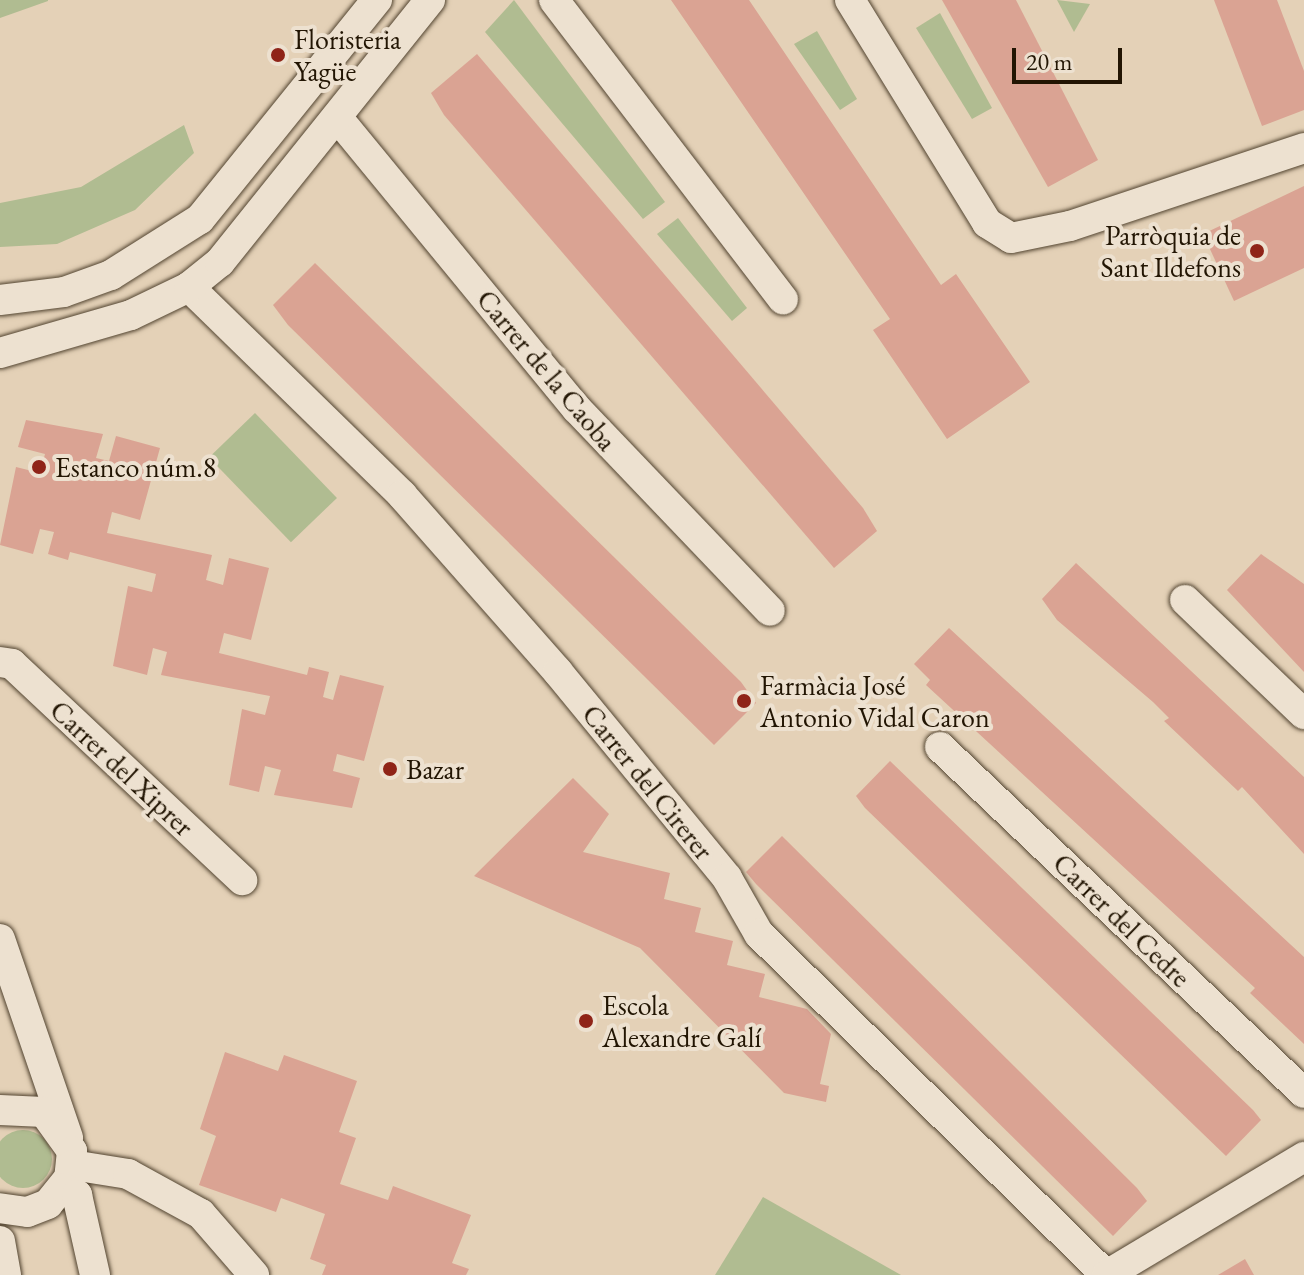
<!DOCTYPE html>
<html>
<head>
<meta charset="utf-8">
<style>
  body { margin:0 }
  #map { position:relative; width:1304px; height:1275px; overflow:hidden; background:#e4d1b7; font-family:"EB Garamond",serif }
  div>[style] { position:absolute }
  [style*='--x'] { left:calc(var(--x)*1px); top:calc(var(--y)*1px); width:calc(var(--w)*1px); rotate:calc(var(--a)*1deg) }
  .green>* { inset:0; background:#b0bc91; transform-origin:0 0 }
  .round { border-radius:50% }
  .building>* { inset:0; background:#daa393 }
  .roads { filter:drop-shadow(0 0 2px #524430) drop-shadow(0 0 2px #524430) }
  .street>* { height:30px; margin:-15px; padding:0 15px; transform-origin:15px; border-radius:15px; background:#ede1d0 }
  .dots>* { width:22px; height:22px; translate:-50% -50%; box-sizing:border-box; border:4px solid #ede1d0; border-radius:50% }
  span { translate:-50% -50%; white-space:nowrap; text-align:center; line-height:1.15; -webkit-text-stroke:8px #ede1d0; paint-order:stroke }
  .poi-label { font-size:28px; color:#221503 }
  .left { translate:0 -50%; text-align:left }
  .right { translate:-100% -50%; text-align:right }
  .street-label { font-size:28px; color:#221503 }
  .scale { position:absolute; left:1012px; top:48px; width:110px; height:36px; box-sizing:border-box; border:4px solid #221503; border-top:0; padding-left:10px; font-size:24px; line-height:28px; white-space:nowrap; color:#221503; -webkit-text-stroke:6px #ede1d0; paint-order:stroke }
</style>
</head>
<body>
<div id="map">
  <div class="green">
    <i style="clip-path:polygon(0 0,48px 0,48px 1px,0 18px)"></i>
    <i style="clip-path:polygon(514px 0,665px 202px,643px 219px,485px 32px)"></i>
    <i style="clip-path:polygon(1057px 0,1090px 4px,1074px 32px)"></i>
    <i style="clip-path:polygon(940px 13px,992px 108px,972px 119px,916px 28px)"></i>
    <i style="clip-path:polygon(817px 31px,857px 99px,840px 110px,794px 44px)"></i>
    <i style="clip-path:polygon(184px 125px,194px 153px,135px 210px,57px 244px,0 247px,0 203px,81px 187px)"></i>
    <i style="clip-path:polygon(678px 218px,747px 308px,732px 321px,657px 234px)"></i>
    <i style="left:255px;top:413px;width:118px;height:64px;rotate:46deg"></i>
    <i class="round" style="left:-6px;top:1130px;width:58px;height:58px"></i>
    <i style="clip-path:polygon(763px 1197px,901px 1275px,715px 1275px)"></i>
  </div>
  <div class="building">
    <i style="clip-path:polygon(671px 0,749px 0,941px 285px,956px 274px,1030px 382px,947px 439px,873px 330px,890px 319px)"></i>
    <i style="clip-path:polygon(942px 0,1016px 0,1098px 160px,1048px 187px)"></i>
    <i style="clip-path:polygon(1214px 0,1277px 0,1304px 71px,1304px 110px,1262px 126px)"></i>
    <i style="clip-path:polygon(477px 54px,863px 508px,877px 531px,834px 568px,444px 115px,431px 93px)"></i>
    <i style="clip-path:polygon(1304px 186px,1304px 268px,1234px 301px,1203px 234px)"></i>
    <i style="clip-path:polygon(315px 263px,741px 682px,756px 703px,714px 745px,288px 325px,273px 305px)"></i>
    <i style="clip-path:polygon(26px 420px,103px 434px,96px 458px,109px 461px,116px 436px,160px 448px,140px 520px,112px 512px,107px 533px,212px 555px,206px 580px,223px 585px,229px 558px,269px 568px,251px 640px,224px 633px,219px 653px,307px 675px,309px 667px,329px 672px,323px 697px,333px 700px,340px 675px,384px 686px,364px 761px,337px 754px,333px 771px,360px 778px,352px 808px,274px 795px,281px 770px,265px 766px,259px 792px,229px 785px,242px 709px,265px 715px,270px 696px,161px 675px,167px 652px,153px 648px,147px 675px,113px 666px,128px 586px,152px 592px,156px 574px,70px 552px,68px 560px,48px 554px,54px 532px,40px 529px,33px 554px,0 545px,16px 467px,40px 473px,45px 454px,18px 447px)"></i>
    <i style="clip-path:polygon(1261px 554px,1304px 584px,1304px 672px,1227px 590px)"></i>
    <i style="clip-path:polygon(1076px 563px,1304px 777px,1304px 854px,1242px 787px,1238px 791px,1164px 721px,1169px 718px,1153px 702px,1057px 620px,1042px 599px)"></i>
    <i style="clip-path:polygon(949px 628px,1304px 957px,1304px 1044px,1250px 993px,1255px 988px,926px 685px,930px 680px,914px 664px)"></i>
    <i style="clip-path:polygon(890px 761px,1253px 1110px,1261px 1120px,1226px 1156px,865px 808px,856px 796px)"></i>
    <i style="clip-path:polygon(573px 778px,609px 814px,583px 852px,670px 873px,664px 899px,701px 908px,695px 932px,733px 941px,727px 965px,765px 974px,759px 997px,807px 1009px,831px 1034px,820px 1084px,829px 1086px,826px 1102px,784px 1093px,640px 948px,474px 876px)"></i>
    <i style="clip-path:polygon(782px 836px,1137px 1188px,1147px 1201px,1113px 1236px,756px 884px,746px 872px)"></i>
    <i style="clip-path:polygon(225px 1052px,278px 1071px,284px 1055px,357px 1081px,339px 1132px,356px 1138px,340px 1184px,388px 1200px,393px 1186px,471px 1215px,452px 1263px,469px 1269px,466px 1275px,322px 1275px,326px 1265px,310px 1259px,325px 1214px,281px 1198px,276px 1212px,199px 1185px,216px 1136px,200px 1129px)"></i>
    <i style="clip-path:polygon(1245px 1259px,1254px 1275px,1218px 1275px)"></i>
  </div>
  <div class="roads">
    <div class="street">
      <i style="--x:554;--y:0;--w:377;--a:52.6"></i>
      <i style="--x:850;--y:0;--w:262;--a:58.4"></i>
      <i style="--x:987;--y:223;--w:28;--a:32"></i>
      <i style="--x:1011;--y:238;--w:60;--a:-11.5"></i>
      <i style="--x:1070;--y:226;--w:247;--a:-18.4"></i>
      <i style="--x:337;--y:117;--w:378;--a:50.6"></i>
      <i style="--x:577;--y:409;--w:279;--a:46.3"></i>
      <i style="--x:189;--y:287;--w:298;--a:44.3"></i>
      <i style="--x:402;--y:495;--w:236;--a:48.6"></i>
      <i style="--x:558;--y:672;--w:266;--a:50.6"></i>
      <i style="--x:727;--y:878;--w:64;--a:60.3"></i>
      <i style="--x:759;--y:934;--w:487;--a:44.5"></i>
      <i style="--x:0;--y:300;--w:64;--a:-7.1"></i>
      <i style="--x:64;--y:292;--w:50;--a:-19.9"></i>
      <i style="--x:111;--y:275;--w:105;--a:-32.2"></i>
      <i style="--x:200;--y:219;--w:282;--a:-51.1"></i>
      <i style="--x:0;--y:353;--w:136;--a:-16.2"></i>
      <i style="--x:131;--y:315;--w:64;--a:-25.8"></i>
      <i style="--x:189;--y:287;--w:40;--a:-39"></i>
      <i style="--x:220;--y:262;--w:336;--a:-51.3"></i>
      <i style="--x:1185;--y:600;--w:165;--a:43.8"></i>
      <i style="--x:0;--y:662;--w:12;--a:9"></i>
      <i style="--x:12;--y:664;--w:316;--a:43.2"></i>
      <i style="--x:940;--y:747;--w:502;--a:43.55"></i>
      <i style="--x:0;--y:939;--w:210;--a:71.1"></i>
      <i style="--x:0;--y:1110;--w:44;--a:2.6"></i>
      <i style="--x:44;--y:1112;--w:48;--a:54.3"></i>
      <i style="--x:72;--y:1151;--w:27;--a:96"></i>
      <i style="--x:69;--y:1178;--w:33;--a:129"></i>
      <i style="--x:48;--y:1204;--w:22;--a:159"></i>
      <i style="--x:27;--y:1212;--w:27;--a:-172"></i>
      <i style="--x:72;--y:1165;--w:57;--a:9.1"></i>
      <i style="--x:128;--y:1174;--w:83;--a:28.7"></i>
      <i style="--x:201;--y:1214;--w:81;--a:49"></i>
      <i style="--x:64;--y:1188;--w:15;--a:28"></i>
      <i style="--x:77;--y:1195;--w:82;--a:77.3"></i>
      <i style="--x:0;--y:1241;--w:35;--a:80"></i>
      <i style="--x:1107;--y:1275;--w:230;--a:-30.9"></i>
    </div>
  </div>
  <div class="dots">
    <i style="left:278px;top:55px;background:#8f2418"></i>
    <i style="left:1257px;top:251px;background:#8f2418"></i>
    <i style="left:39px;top:467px;background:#8f2418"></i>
    <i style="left:744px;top:701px;background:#8f2418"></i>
    <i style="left:390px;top:769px;background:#8f2418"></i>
    <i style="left:586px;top:1021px;background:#8f2418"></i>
  </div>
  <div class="poi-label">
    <span class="left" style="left:294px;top:55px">Floristeria<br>Yagüe</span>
    <span class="right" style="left:1241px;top:251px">Parròquia de<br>Sant Ildefons</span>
    <span class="left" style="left:55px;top:467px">Estanco núm.8</span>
    <span class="left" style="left:760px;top:701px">Farmàcia José<br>Antonio Vidal Caron</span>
    <span class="left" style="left:406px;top:769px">Bazar</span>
    <span class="left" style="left:602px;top:1021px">Escola<br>Alexandre Galí</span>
  </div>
  <div class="street-label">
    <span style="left:547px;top:370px;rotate:50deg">Carrer de la Caoba</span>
    <span style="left:122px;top:768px;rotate:43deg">Carrer del Xiprer</span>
    <span style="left:648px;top:782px;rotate:51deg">Carrer del Cirerer</span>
    <span style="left:1122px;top:920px;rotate:44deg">Carrer del Cedre</span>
  </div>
  <div class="scale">20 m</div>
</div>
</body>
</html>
